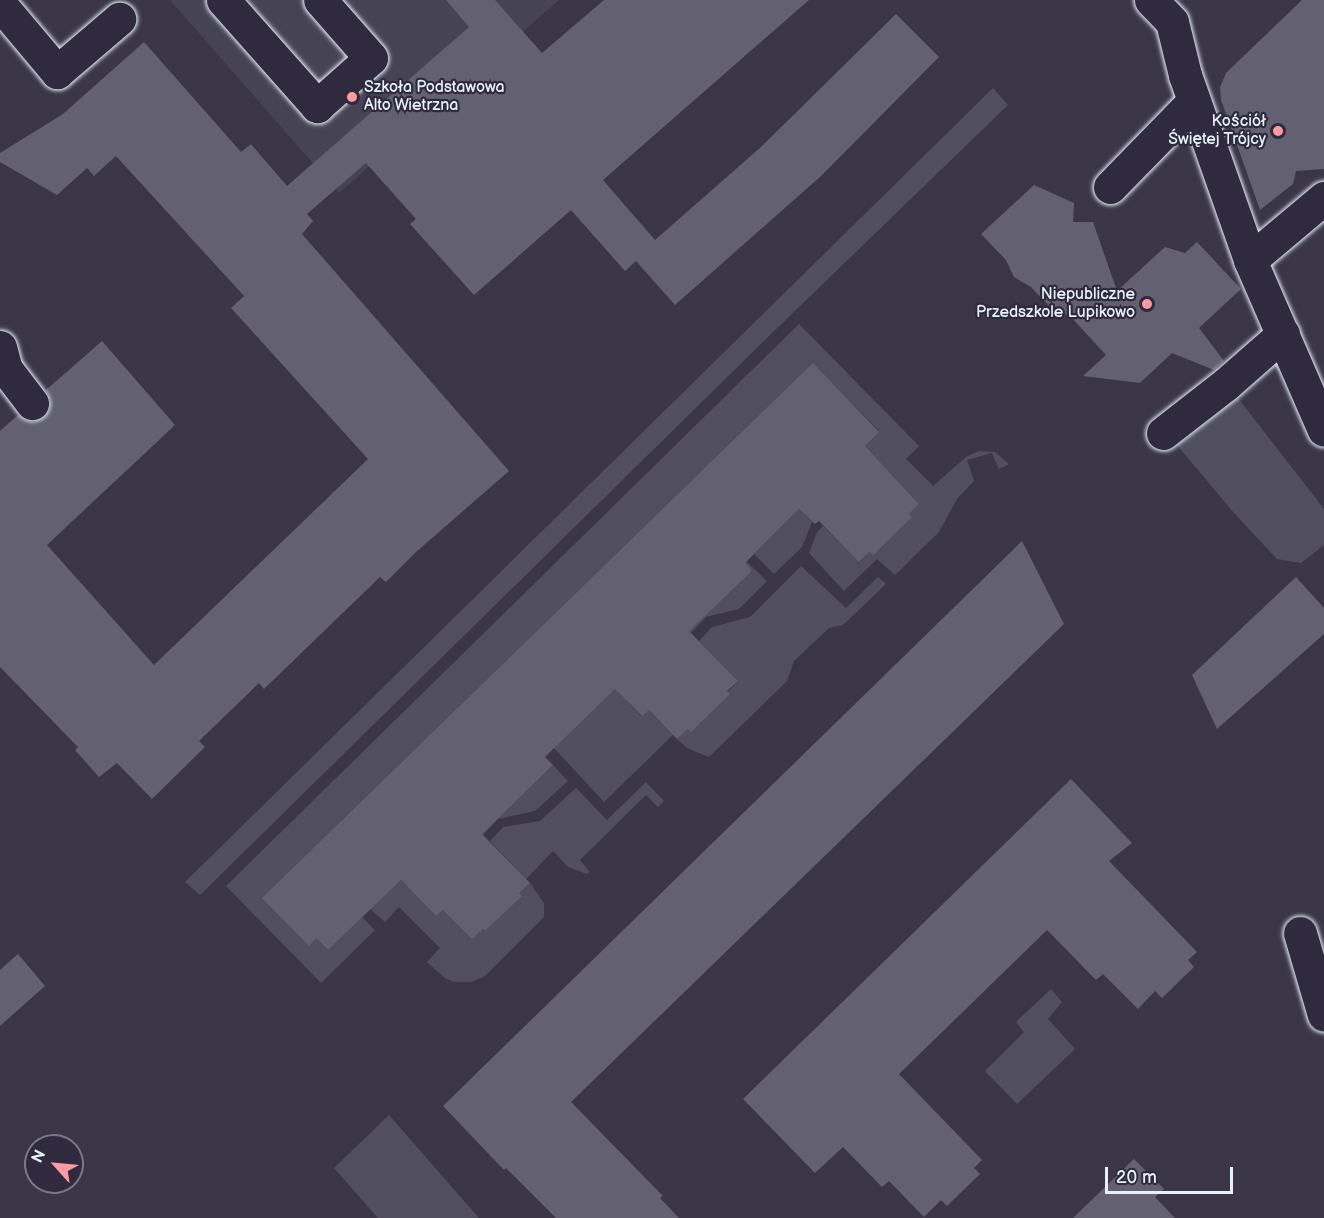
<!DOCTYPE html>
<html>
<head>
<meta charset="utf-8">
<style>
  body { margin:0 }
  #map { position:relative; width:1324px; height:1218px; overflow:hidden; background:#3a3648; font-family:"Balsamiq Sans",sans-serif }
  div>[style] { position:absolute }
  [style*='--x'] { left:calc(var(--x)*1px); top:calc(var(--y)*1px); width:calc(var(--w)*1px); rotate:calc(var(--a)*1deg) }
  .built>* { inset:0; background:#464354 }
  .green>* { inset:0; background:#504e5f }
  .building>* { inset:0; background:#636171 }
  .roads { filter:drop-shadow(0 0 2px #e8f1f8) drop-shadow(0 0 2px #e8f1f8) }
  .minor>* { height:33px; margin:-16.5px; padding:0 16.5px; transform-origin:16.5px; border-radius:16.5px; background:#2f2a3d }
  .dots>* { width:16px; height:16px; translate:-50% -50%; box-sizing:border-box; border:3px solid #2f2a3d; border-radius:50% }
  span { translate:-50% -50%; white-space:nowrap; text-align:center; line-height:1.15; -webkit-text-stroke:4.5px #2f2a3d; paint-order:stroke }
  .poi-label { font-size:16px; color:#e8f1f8 }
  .left { translate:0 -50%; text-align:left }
  .right { translate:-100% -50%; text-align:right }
  .north { position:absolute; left:24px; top:1134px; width:60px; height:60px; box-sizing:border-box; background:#2f2a3d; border:2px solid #797a88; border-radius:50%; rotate:297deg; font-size:16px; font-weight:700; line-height:24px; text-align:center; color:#e8f1f8 }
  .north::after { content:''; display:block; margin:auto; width:21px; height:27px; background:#ff9aa2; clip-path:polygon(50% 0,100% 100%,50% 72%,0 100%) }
  .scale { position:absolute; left:1105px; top:1167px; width:128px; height:27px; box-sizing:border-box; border:3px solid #e8f1f8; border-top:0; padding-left:8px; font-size:18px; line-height:21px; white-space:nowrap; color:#e8f1f8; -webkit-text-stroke:4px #2f2a3d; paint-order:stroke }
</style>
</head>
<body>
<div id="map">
  <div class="built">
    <i style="clip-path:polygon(170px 0,559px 0,339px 193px)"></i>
  </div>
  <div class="green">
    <i style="clip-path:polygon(993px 88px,1008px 105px,769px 336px,200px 895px,185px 882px)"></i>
    <i style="clip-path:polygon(799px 324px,919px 446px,906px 459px,933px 486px,966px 457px,979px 451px,995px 452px,1009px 464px,999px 469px,992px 453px,967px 460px,974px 481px,957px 499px,939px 532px,895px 575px,877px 559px,844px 591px,809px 553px,817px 532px,823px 526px,860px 562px,919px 504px,865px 446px,879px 431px,813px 364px,605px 678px,641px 716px,649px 710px,673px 735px,604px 802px,554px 748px,505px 662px,309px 945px,316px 938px,328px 950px,362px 917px,375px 930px,321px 983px,226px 886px)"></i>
    <i style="clip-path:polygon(1238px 398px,1324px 509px,1324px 545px,1301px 563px,1277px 559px,1234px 513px,1177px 445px)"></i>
    <i style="clip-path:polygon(799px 509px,812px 522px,802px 547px,774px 574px,754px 554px)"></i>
    <i style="clip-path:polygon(746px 561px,767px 581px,739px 609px,706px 617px,691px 633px,682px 623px,731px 591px,752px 571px,744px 563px)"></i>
    <i style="clip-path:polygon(801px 566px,846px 608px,878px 577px,886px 584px,843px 625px,829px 628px,794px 661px,787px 681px,709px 757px,687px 748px,677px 739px,688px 729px,691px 731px,738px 681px,699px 641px,712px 627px,750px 617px)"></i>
    <i style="clip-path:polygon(553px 765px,568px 781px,535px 811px,498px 819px,483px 835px,474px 826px,525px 792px)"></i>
    <i style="clip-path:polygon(646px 782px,664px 801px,658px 807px,646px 795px,580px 860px,590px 872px,587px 874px,568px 867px,553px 851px,526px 879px,490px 841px,503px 827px,540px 821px,576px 788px,607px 820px)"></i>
    <i style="clip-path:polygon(401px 880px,436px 916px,443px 910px,485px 931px,521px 896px,519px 893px,530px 883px,544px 903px,544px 917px,485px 976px,472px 982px,454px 982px,445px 978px,427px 962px,440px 948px,399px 907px,385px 922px,370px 909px)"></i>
    <i style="clip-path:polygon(1051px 989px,1062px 1002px,1048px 1019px,1075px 1049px,1017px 1104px,985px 1071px,1024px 1032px,1016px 1022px)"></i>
    <i style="clip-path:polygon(389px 1115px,479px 1218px,378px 1218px,334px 1168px)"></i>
  </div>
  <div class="building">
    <i style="clip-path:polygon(446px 0,495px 0,542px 53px,604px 0,809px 0,603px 180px,655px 240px,761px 147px,896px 14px,939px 57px,821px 176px,675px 305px,636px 261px,625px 271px,571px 210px,474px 295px,410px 224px,416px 219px,366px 163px,307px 214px,313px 221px,302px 234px,509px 471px,416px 552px,386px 582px,380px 577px,264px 689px,259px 683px,199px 741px,205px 747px,152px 799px,117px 763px,99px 777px,75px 750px,78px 747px,0 667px,0 431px,18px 415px,25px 420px,34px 422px,44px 417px,49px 411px,51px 401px,46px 390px,102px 341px,175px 425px,47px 545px,154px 665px,368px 459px,231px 308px,244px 296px,116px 156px,94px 176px,87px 168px,57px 195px,0 162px,0 153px,63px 114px,144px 42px,241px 152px,251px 144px,287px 186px,469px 27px)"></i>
    <i style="clip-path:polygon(1302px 0,1324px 0,1324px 169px,1296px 171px,1293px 184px,1260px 210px,1221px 100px,1220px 87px,1226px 73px)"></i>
    <i style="clip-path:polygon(1034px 185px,1074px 203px,1073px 222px,1093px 222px,1117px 291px,1165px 247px,1185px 253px,1197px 242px,1241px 289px,1199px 328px,1224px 361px,1214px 370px,1172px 353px,1140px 383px,1083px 376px,1106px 355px,1070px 316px,1051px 308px,1031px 287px,1014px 277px,1006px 260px,981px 234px)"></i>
    <i style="clip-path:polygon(813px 363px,879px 432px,865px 446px,919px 504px,909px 514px,912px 517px,873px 555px,870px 552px,859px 562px,819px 521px,815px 524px,799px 509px,745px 563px,752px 571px,689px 631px,738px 681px,727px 691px,730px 694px,691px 732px,688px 729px,677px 739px,649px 710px,642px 716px,615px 689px,545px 757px,553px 765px,482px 834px,530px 883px,519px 893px,522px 896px,485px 931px,483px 929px,472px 939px,443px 910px,436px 916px,401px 880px,328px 950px,316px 938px,309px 946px,262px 898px)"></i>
    <i style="clip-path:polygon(1022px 541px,1064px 624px,571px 1102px,663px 1196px,660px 1198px,679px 1218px,556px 1218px,506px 1168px,504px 1170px,443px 1106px)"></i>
    <i style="clip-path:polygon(1296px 577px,1324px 608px,1324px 634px,1217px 729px,1192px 675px)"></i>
    <i style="clip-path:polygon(1071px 779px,1132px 843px,1109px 861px,1197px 952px,1188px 960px,1194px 967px,1162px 998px,1155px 991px,1138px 1009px,1103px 974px,1096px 980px,1047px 930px,899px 1074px,982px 1160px,974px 1168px,980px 1174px,947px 1206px,941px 1200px,924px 1217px,889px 1181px,882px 1187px,843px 1147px,815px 1173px,743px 1099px)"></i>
    <i style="clip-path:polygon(18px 954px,45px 986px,0 1026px,0 970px)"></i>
    <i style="clip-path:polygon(1134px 1159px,1164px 1189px,1155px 1197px,1175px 1218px,1073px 1218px)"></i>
  </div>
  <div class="roads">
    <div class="minor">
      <i style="--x:223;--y:0;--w:142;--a:48.4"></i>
      <i style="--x:317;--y:106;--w:72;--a:-41.6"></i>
      <i style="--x:371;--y:58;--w:77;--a:-131.3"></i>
      <i style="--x:1151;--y:0;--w:30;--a:46"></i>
      <i style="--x:1172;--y:22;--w:55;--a:76.2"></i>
      <i style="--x:1185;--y:75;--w:196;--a:70.6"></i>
      <i style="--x:1250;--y:260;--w:97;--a:-40"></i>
      <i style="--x:0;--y:4;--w:89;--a:50"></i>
      <i style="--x:57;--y:72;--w:82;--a:-40.5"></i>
      <i style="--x:1110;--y:187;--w:120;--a:-45.7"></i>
      <i style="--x:1250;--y:260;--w:185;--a:66.5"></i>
      <i style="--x:0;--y:347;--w:23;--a:75"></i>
      <i style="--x:6;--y:369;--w:43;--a:52.6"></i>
      <i style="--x:1163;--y:433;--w:80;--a:-37.9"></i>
      <i style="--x:1226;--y:384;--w:76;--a:-41.3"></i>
      <i style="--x:1300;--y:933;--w:85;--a:73.7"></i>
    </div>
  </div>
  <div class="dots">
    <i style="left:352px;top:97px;background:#ff9aa2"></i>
    <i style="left:1278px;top:131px;background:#ff9aa2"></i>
    <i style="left:1147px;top:304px;background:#ff9aa2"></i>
  </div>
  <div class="poi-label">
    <span class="left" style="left:364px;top:97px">Szkoła Podstawowa<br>Alto Wietrzna</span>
    <span class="right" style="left:1266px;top:131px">Kościół<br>Świętej Trójcy</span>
    <span class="right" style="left:1135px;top:304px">Niepubliczne<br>Przedszkole Lupikowo</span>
  </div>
  <div class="north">N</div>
  <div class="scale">20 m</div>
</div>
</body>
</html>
